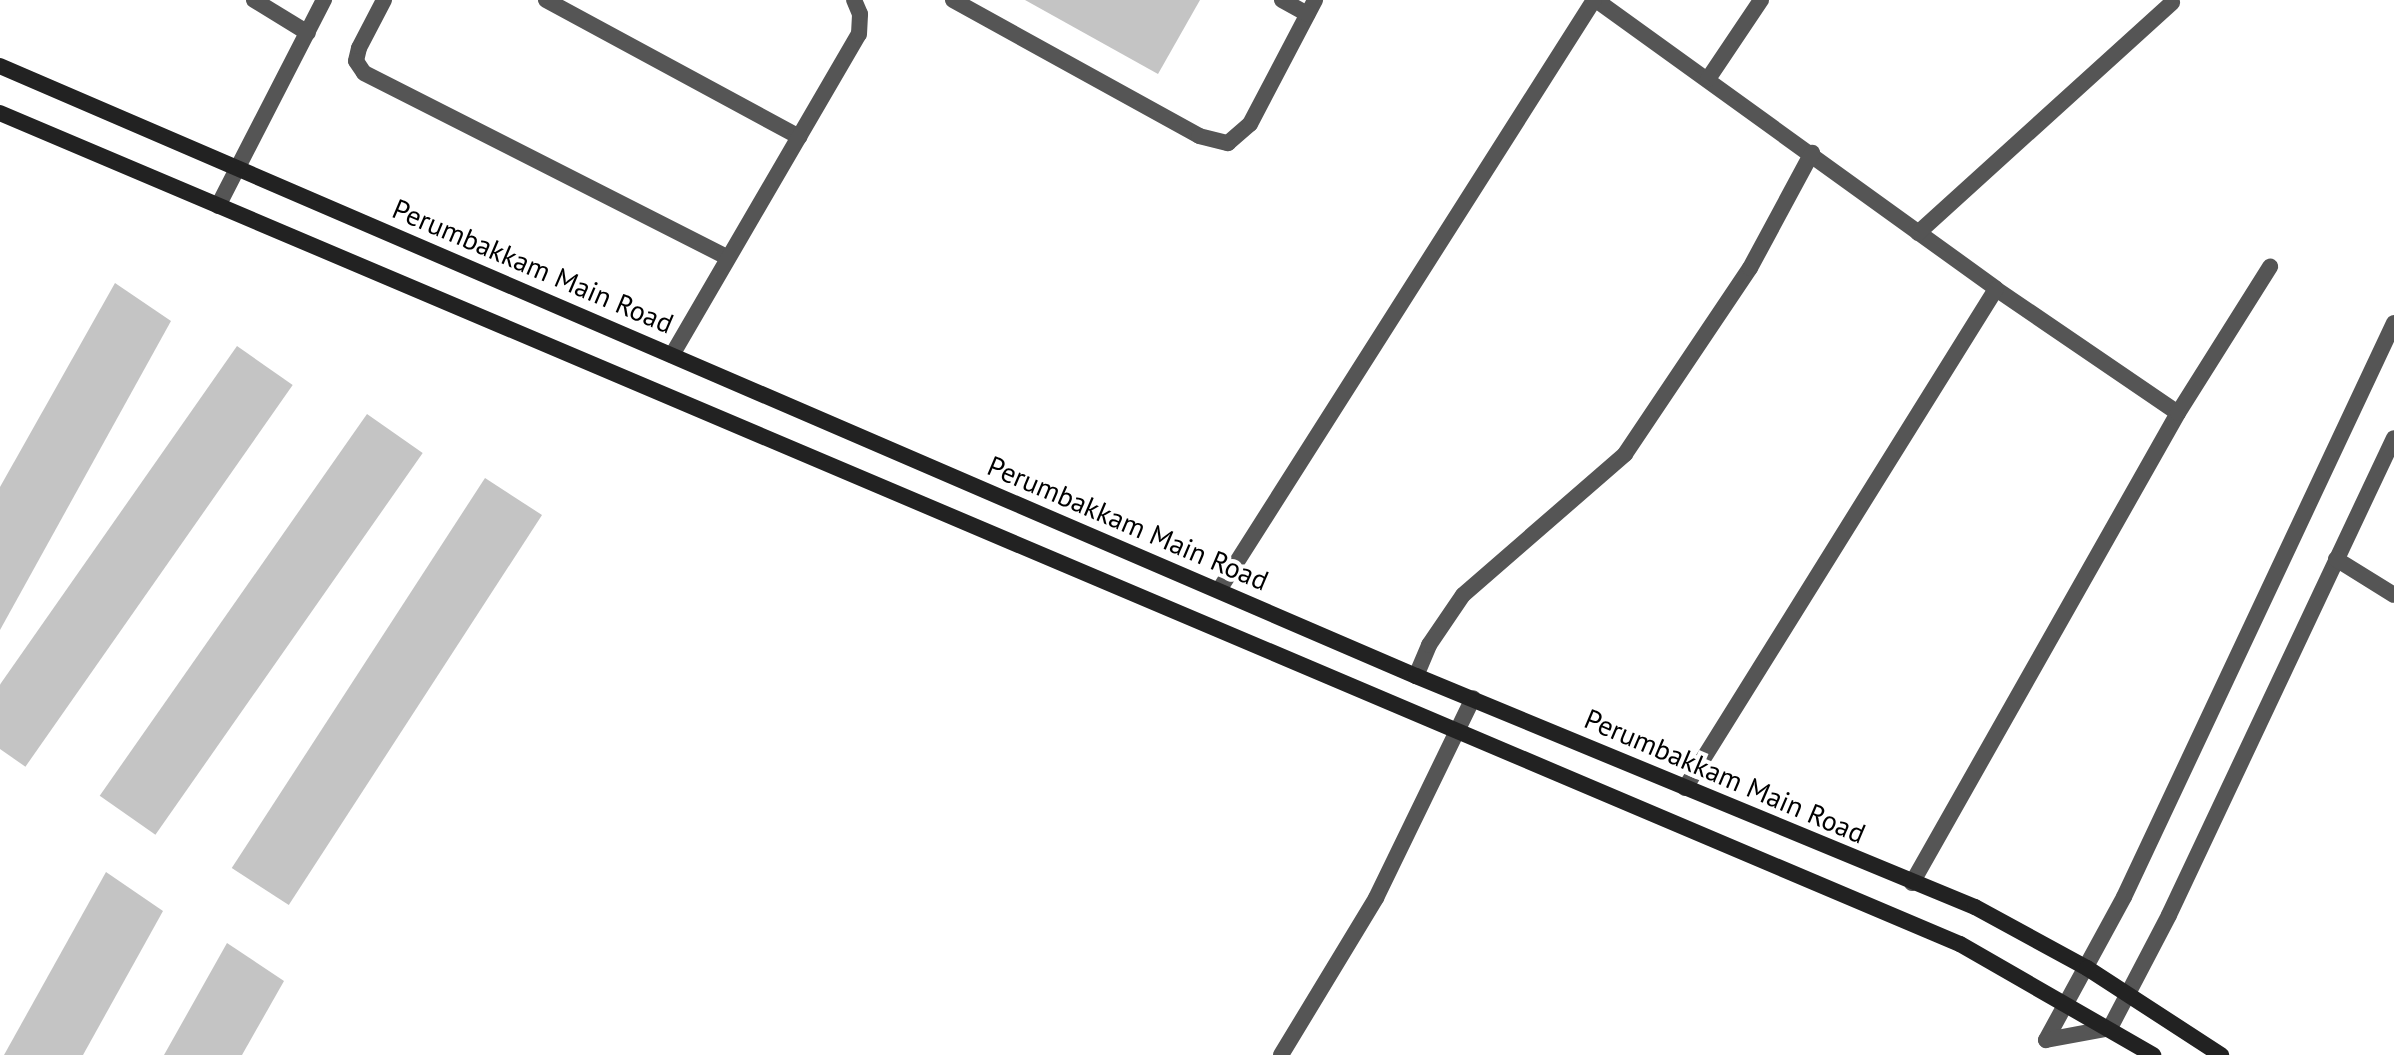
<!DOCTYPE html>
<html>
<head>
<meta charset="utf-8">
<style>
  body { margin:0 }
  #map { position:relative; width:2394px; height:1055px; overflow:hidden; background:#fff; font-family:"PT Sans",sans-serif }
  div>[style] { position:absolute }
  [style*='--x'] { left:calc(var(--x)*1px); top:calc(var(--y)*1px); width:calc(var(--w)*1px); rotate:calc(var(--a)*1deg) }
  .building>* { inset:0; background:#c4c4c4; transform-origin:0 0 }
  .street>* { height:16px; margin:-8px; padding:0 8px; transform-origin:8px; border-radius:8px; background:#555 }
  .secondary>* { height:16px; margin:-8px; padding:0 8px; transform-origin:8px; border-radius:8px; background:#222 }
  span { translate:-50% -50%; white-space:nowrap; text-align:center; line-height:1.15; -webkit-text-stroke:8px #fff; paint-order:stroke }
  .street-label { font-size:28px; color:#000 }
</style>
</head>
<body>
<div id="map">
  <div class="building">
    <i style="clip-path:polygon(1025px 0,1200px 0,1158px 74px)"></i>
    <i style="clip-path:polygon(115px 283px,171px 321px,0 630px,0 487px)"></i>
    <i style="left:237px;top:346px;width:68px;height:466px;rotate:35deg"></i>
    <i style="left:367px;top:414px;width:68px;height:466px;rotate:35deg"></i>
    <i style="left:485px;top:478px;width:68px;height:465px;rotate:33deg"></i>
    <i style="clip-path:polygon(106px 872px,163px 911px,83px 1055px,4px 1055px)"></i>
    <i style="clip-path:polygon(227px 943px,284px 981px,242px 1055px,164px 1055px)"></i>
  </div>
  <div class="street">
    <i style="--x:254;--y:0;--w:63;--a:31.4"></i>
    <i style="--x:384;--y:0;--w:54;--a:117.5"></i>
    <i style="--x:359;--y:48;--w:13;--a:103"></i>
    <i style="--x:356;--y:61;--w:14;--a:56"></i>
    <i style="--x:364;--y:73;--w:408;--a:26.9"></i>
    <i style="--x:546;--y:0;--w:288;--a:28.4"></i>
    <i style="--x:953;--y:0;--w:281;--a:28.9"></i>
    <i style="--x:1199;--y:136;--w:30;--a:14"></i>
    <i style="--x:1228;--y:143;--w:29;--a:-41"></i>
    <i style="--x:1250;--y:124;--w:140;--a:-62.3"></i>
    <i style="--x:1282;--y:0;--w:29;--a:29"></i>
    <i style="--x:1596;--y:0;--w:493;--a:35.8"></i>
    <i style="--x:1996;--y:289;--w:220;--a:34.3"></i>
    <i style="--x:1708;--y:79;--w:95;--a:-56.1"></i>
    <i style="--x:218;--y:206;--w:232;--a:-62.8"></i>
    <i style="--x:1918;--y:233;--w:343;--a:-42.2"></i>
    <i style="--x:2394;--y:323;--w:634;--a:115.19"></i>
    <i style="--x:2124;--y:897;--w:163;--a:118.6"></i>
    <i style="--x:2046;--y:1040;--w:65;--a:-10.6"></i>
    <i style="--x:2110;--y:1028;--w:127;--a:-62.4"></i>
    <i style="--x:2169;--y:915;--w:527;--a:-64.75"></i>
    <i style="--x:672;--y:355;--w:371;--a:-59.8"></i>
    <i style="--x:859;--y:34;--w:20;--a:-87"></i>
    <i style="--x:860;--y:14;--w:15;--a:-113"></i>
    <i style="--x:2336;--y:559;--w:68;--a:31.8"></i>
    <i style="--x:1219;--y:590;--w:699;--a:-57.56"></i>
    <i style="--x:1416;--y:676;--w:34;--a:-67"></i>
    <i style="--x:1429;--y:645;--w:60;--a:-55.8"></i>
    <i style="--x:1463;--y:595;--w:215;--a:-41"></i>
    <i style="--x:1625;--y:454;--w:224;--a:-56.1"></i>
    <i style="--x:1750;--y:268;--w:131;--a:-61.7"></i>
    <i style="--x:1685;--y:788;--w:588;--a:-58.07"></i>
    <i style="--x:1912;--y:883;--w:540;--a:-60.49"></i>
    <i style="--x:2178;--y:413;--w:173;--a:-57.8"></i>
    <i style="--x:1281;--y:1055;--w:184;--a:-58.8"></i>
    <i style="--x:1376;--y:898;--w:222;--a:-64.1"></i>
  </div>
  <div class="secondary">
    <i style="--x:0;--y:66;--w:1542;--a:23.31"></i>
    <i style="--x:1416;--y:676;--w:605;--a:22.45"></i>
    <i style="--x:1975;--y:907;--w:128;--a:28.6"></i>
    <i style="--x:2087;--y:968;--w:160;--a:33"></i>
    <i style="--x:0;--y:113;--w:2129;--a:22.98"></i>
    <i style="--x:1960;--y:944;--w:223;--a:29.9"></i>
  </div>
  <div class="street-label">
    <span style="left:533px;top:266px;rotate:23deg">Perumbakkam Main Road</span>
    <span style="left:1128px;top:523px;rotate:23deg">Perumbakkam Main Road</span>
    <span style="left:1725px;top:776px;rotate:23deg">Perumbakkam Main Road</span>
  </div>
</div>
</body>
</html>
